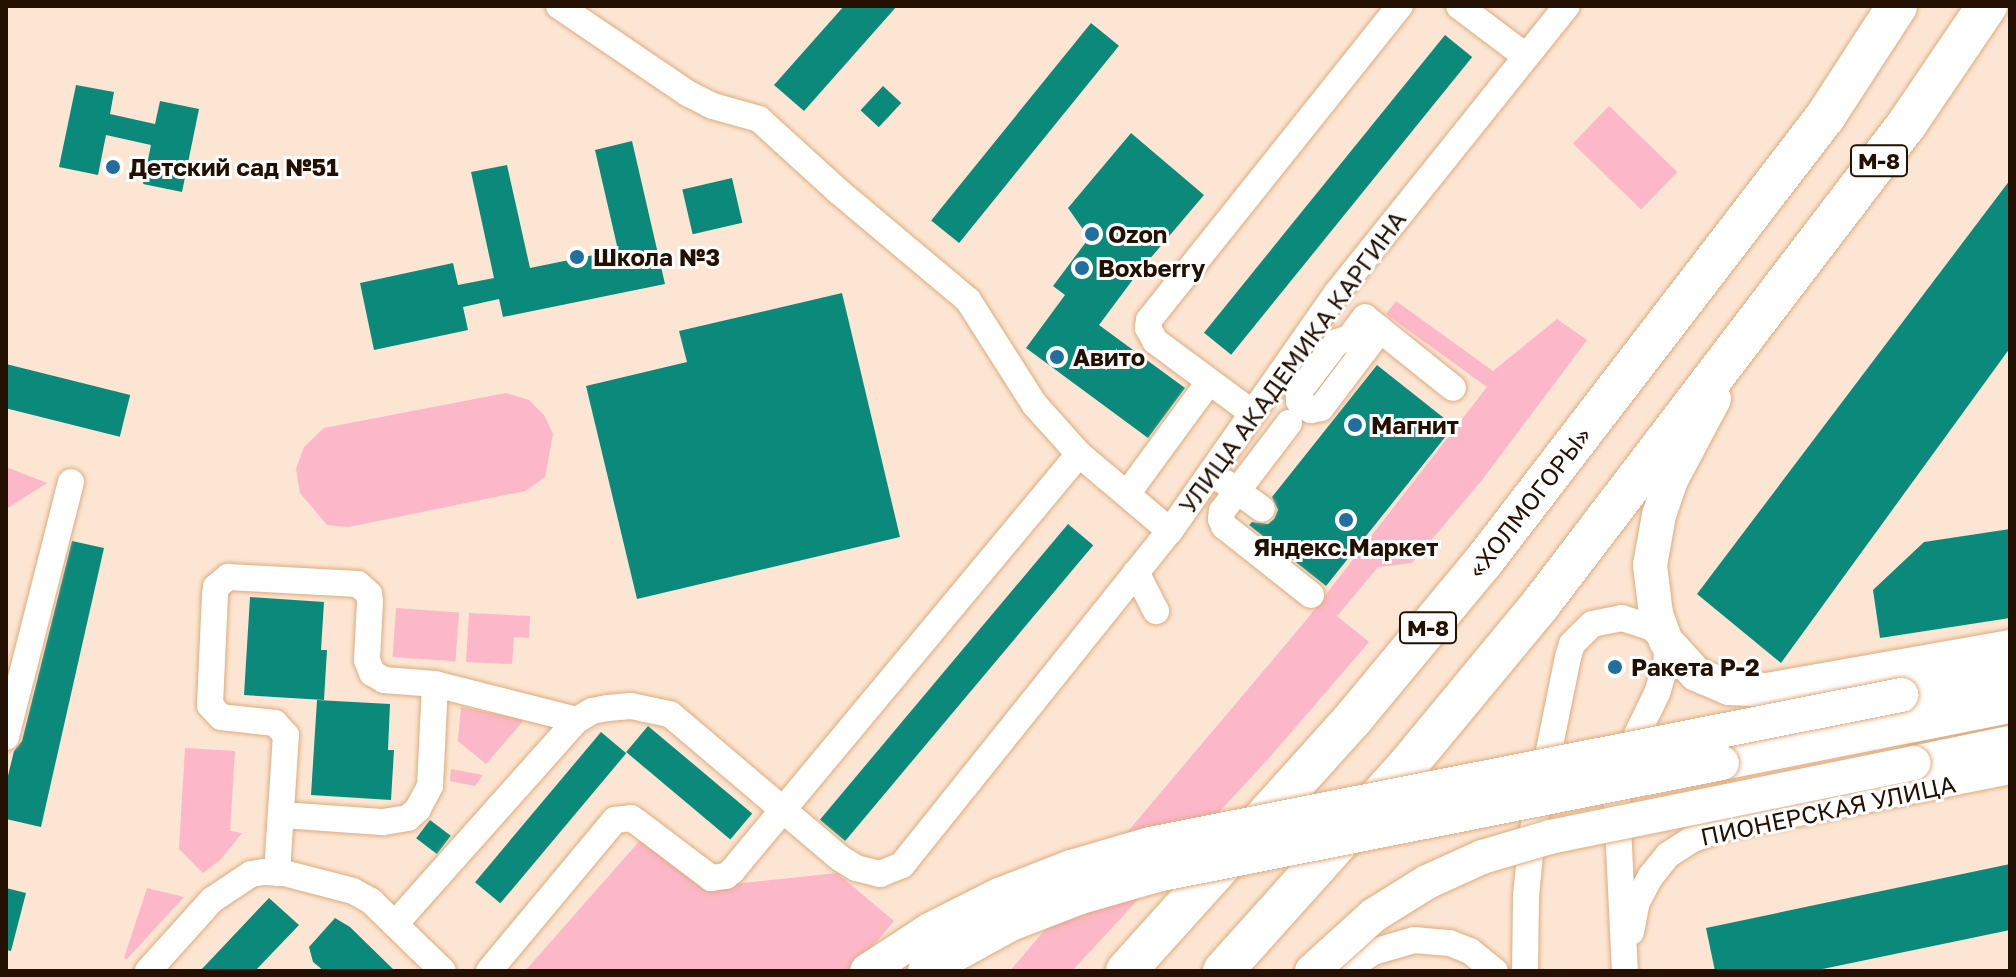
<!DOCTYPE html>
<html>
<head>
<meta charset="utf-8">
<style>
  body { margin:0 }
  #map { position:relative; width:2016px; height:977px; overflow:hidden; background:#fce6d3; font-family:"Golos Text",sans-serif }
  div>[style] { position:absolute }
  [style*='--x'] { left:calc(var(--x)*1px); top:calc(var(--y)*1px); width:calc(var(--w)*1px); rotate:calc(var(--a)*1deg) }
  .green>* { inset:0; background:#fcb7c8; transform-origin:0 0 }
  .building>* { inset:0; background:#0b8a7c; transform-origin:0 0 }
  .roads { filter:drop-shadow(0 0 2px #dfab7c) drop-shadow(0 0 2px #dfab7c) }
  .minor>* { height:26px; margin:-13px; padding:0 13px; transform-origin:13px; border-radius:13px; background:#fff }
  .major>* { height:34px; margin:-17px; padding:0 17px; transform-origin:17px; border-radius:17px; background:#fff }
  .highway>* { height:40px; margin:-20px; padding:0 20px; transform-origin:20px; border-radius:20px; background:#fff }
  .bridges { filter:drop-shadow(0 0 2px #dfab7c) drop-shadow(0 0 2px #dfab7c) }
  .major-bridge>* { height:34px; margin:-17px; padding:0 17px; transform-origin:17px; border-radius:17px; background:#fff }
  .dots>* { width:22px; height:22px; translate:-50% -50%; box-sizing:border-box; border:4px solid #fff; border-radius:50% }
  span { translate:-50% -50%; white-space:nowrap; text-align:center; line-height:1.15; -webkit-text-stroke:6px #fff; paint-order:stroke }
  .shield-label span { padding:2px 6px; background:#fff; border:2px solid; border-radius:6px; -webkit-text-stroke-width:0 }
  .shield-label { font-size:22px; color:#231001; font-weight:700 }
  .poi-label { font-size:24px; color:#231001; font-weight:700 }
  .left { translate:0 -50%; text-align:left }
  .street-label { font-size:24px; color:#231001 }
  .frame { position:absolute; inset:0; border:8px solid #231001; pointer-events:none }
</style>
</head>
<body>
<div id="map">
  <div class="green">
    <i style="left:1609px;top:106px;width:95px;height:52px;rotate:44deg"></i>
    <i style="clip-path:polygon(1396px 301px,1493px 371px,1557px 319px,1587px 340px,1482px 480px,1412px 563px,1378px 567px,1337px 616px,1369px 642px,1269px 758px,1072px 971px,1010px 971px,1303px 624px,1487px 387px,1386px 314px)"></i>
    <i style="clip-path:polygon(506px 393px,529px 400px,544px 415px,553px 434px,545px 477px,525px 491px,348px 527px,327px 525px,300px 493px,296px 469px,304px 447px,324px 428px)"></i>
    <i style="clip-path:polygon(6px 467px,47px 483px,6px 509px)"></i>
    <i style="left:396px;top:608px;width:63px;height:49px;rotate:4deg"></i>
    <i style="clip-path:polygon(469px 613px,530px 616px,529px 638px,514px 637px,512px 664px,466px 662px)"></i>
    <i style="clip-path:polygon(461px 707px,524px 720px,486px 764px,458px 741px)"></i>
    <i style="clip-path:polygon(185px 748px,235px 751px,230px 831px,242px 833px,220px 860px,203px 873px,179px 849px)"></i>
    <i style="clip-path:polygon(451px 769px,483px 775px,475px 786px,450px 781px)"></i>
    <i style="clip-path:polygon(650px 829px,715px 886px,837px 873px,894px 921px,856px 966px,861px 971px,525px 971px)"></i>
    <i style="clip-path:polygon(147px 888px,184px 897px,127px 959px,124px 958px)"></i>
  </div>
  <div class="building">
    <i style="clip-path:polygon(844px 6px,897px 6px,804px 111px,774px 85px)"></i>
    <i style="left:1091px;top:23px;width:36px;height:254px;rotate:39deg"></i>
    <i style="left:1445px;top:35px;width:35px;height:383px;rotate:39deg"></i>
    <i style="clip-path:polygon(76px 85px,114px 92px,110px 114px,155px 124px,160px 101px,199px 109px,182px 192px,143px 184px,151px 145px,106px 135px,98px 175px,59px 167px)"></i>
    <i style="left:883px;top:86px;width:25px;height:33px;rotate:43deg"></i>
    <i style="clip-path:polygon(1131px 133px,1204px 195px,1137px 274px,1099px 325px,1185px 388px,1148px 438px,1026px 348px,1065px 295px,1053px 286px,1089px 238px,1068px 208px)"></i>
    <i style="clip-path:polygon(632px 141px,665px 284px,503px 317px,499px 299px,463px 307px,468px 330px,374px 350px,360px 283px,453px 263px,458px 285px,494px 278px,471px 172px,507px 165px,530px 268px,618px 250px,595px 150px)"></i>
    <i style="left:732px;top:178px;width:46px;height:51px;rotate:77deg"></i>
    <i style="clip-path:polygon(2010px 180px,2010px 348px,1781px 663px,1697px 594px)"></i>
    <i style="clip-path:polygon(842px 293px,900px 537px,637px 599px,586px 386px,687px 362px,679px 331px)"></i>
    <i style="left:6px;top:364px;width:128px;height:43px;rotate:14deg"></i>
    <i style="clip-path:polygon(1377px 365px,1454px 426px,1326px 586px,1249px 525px,1252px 522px,1268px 524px,1274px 519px,1278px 510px,1272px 497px)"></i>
    <i style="left:1068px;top:524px;width:33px;height:386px;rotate:40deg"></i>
    <i style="clip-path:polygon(2010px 529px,2010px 618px,1880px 638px,1873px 590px,1924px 542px)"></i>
    <i style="clip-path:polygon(72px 541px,104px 548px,41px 827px,6px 819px,6px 784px,14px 751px,22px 741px)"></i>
    <i style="clip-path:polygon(250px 597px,324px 602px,321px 650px,327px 650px,324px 700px,244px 695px)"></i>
    <i style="clip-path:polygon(317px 700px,390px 704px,388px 750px,394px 750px,391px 800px,311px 795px)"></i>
    <i style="left:648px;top:726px;width:136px;height:34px;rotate:40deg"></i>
    <i style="left:601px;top:732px;width:33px;height:196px;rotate:40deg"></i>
    <i style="left:430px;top:820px;width:26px;height:23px;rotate:37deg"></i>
    <i style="clip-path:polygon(2010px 864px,2010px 930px,1813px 971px,1715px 971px,1706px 928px)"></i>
    <i style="clip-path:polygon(6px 888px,26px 893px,11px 951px,6px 950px)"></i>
    <i style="clip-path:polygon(269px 898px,299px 925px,255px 971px,200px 971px)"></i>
    <i style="clip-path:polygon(335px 918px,350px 927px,395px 971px,324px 971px,313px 962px,309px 947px)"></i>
  </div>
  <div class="roads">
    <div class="minor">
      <i style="--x:559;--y:6;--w:155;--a:34.2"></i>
      <i style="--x:687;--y:93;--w:29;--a:27"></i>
      <i style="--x:713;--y:106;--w:48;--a:15.8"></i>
      <i style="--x:759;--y:119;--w:107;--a:42.3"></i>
      <i style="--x:838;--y:191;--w:170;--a:40"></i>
      <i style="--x:968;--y:300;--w:125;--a:57.5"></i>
      <i style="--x:1035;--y:405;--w:66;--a:48.1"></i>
      <i style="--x:1079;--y:454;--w:119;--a:40.2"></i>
      <i style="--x:1170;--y:531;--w:289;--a:-55"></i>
      <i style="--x:1336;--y:294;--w:369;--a:-51.3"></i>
      <i style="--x:1459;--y:6;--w:81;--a:37"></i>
      <i style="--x:1365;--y:317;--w:26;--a:127"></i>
      <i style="--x:1349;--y:338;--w:13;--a:162"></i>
      <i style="--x:1337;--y:342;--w:63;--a:127.2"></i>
      <i style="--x:1299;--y:392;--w:9;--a:90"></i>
      <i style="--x:1299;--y:401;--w:15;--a:37"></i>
      <i style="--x:1311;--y:410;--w:10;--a:-11"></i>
      <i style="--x:1321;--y:408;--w:98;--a:-52.9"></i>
      <i style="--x:1367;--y:319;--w:110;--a:38.7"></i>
      <i style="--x:1251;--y:412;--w:119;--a:-143.5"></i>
      <i style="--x:1155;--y:341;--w:15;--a:-118"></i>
      <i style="--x:1148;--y:328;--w:8;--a:-83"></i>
      <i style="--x:1149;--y:320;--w:402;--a:-51.4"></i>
      <i style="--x:1289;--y:423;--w:111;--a:127.3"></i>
      <i style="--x:1222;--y:511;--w:8;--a:97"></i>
      <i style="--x:1221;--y:519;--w:8;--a:67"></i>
      <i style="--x:1224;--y:526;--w:111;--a:38.4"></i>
      <i style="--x:1226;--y:483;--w:44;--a:35.8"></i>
      <i style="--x:1127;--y:494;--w:139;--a:-53.8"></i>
      <i style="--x:1136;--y:572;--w:44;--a:62.9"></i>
      <i style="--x:435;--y:684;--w:146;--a:14.2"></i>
      <i style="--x:6;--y:737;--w:263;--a:-75.7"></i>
      <i style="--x:277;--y:873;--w:138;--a:-86.3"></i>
      <i style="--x:286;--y:735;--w:16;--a:-133"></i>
      <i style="--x:275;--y:723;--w:54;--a:-173.7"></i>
      <i style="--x:221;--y:717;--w:16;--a:-133"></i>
      <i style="--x:210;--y:705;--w:110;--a:-87.4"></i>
      <i style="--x:215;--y:595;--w:8;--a:-83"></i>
      <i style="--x:216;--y:587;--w:16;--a:-40"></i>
      <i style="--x:228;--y:577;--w:130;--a:3.1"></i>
      <i style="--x:358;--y:584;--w:15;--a:42"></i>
      <i style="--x:369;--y:594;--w:8;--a:83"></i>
      <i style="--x:370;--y:602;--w:58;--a:93"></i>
      <i style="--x:367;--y:660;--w:14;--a:69"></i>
      <i style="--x:372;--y:673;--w:14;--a:30"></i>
      <i style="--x:384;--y:680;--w:51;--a:4.5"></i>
      <i style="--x:435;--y:684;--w:102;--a:92.8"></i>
      <i style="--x:430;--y:786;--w:26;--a:118"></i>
      <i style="--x:418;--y:809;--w:13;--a:138"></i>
      <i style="--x:408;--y:818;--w:26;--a:171"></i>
      <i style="--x:382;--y:822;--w:101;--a:-176"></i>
      <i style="--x:395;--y:924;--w:273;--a:-48.3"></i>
      <i style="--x:577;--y:720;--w:17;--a:-31"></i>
      <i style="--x:592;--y:711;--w:16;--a:-11"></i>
      <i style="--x:608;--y:708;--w:23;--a:-5"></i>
      <i style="--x:631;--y:706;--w:40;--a:12"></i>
      <i style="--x:670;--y:714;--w:223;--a:40.3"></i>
      <i style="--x:840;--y:858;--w:19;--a:32"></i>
      <i style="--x:856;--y:868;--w:25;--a:14"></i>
      <i style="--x:880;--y:874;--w:24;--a:-22"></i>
      <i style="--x:902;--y:865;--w:428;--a:-51.3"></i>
      <i style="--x:1631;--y:932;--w:31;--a:-79"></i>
      <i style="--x:1637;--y:902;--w:30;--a:-62"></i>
      <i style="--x:1651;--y:876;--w:27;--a:-51"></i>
      <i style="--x:1668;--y:855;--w:30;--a:-33"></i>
      <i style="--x:1693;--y:839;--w:32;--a:-20"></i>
      <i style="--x:1723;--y:828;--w:293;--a:-11.2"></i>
      <i style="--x:148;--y:971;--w:96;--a:-48"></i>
      <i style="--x:212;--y:900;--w:47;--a:-33.7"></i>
      <i style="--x:251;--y:874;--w:13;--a:-9"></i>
      <i style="--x:264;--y:872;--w:20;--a:3"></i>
      <i style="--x:284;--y:873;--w:71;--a:14.6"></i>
      <i style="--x:353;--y:891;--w:21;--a:29"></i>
      <i style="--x:371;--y:901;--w:100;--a:44.2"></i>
      <i style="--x:489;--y:971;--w:197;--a:-50.2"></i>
      <i style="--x:615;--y:820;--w:16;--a:-7"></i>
      <i style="--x:631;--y:818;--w:7;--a:34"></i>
      <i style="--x:637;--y:822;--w:93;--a:37.1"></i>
      <i style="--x:711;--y:878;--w:15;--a:-8"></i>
      <i style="--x:726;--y:876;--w:8;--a:-40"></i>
      <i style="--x:732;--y:871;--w:542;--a:-50.23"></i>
      <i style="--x:1344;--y:971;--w:35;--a:-33"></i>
      <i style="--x:1373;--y:952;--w:43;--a:-16.3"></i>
      <i style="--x:1414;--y:940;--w:36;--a:5"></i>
      <i style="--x:1450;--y:943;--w:22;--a:22"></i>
      <i style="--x:1470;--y:951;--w:32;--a:39"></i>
      <i style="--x:1525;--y:971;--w:75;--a:-89.2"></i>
      <i style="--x:1526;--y:896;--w:62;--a:-84.5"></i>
      <i style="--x:1532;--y:834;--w:181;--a:-78.5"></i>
      <i style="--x:1568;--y:657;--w:14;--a:-73"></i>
      <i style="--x:1572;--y:644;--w:28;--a:-45"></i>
      <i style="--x:1592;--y:624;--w:31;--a:-11"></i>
      <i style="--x:1622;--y:618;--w:32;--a:18"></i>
      <i style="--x:1652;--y:628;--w:19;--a:43"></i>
      <i style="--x:1666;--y:641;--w:18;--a:87"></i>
      <i style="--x:1667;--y:659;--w:35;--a:106"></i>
      <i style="--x:1657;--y:693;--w:71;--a:115.8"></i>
      <i style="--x:1626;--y:757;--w:48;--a:100.8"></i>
      <i style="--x:1617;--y:804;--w:167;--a:87.3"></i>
    </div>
    <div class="major">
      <i style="--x:1714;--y:399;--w:92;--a:118"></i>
      <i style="--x:1671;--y:480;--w:37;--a:109"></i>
      <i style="--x:1659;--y:515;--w:51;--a:100.2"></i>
      <i style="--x:1650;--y:565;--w:49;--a:83"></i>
      <i style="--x:1656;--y:614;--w:29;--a:70"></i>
      <i style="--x:1666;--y:641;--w:45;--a:47.7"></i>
      <i style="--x:1696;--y:674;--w:36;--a:23"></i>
      <i style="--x:1729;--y:688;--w:38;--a:3"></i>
      <i style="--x:1767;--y:690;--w:247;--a:-10"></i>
      <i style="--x:1901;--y:695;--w:111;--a:-10.9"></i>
      <i style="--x:1722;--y:763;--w:294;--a:-11.2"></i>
      <i style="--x:1914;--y:763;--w:98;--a:-11.8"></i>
    </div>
    <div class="highway">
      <i style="--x:1126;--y:971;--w:338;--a:-48"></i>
      <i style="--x:1352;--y:720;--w:207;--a:-50.3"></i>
      <i style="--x:1484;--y:561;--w:560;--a:-52.48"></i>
      <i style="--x:1825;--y:117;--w:132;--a:-57"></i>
      <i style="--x:1223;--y:971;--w:274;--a:-48.1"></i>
      <i style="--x:1406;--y:767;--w:210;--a:-50.4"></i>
      <i style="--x:1540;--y:605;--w:605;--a:-52.66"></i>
      <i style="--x:1907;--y:124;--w:143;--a:-55.9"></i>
    </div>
  </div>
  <div class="bridges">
    <div class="major-bridge">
      <i style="--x:867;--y:971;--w:75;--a:-33.1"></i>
      <i style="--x:930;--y:930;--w:77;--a:-26.9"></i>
      <i style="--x:999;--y:895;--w:77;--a:-21.3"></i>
      <i style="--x:1071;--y:867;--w:82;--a:-16.2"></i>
      <i style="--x:1150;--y:844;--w:766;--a:-11.22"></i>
      <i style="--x:925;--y:971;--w:98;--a:-28.7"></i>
      <i style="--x:1011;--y:924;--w:75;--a:-21.1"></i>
      <i style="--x:1081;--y:897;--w:79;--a:-16.1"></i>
      <i style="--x:1157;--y:875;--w:576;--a:-11.21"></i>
      <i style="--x:1312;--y:971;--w:84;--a:-42.1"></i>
      <i style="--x:1374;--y:915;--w:62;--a:-31.9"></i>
      <i style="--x:1427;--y:882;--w:60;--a:-24.4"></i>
      <i style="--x:1482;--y:857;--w:71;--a:-16.4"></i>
      <i style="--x:1550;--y:837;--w:371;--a:-11.5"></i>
    </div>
  </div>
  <div class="dots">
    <i style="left:113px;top:167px;background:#216ea0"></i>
    <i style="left:1092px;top:234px;background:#216ea0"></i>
    <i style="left:577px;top:257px;background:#216ea0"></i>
    <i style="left:1082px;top:268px;background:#216ea0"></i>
    <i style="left:1057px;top:357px;background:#216ea0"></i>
    <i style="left:1355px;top:425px;background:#216ea0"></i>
    <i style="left:1346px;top:520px;background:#216ea0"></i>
    <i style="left:1615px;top:667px;background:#216ea0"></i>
  </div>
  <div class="shield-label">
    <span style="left:1879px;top:161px">М-8</span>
    <span style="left:1428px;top:628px">М-8</span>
  </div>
  <div class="poi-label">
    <span class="left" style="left:129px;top:167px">Детский сад №51</span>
    <span class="left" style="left:1108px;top:234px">Ozon</span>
    <span class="left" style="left:593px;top:257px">Школа №3</span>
    <span class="left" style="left:1098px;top:268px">Boxberry</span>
    <span class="left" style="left:1073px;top:357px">Авито</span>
    <span class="left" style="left:1371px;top:425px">Магнит</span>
    <span style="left:1346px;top:547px">Яндекс.Маркет</span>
    <span class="left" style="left:1631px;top:667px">Ракета Р-2</span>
  </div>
  <div class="street-label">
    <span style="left:1292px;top:362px;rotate:-54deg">УЛИЦА АКАДЕМИКА КАРГИНА</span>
    <span style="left:1529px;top:502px;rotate:-52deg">«ХОЛМОГОРЫ»</span>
    <span style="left:1828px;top:810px;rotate:-12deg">ПИОНЕРСКАЯ УЛИЦА</span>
  </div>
  <div class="frame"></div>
</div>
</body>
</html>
